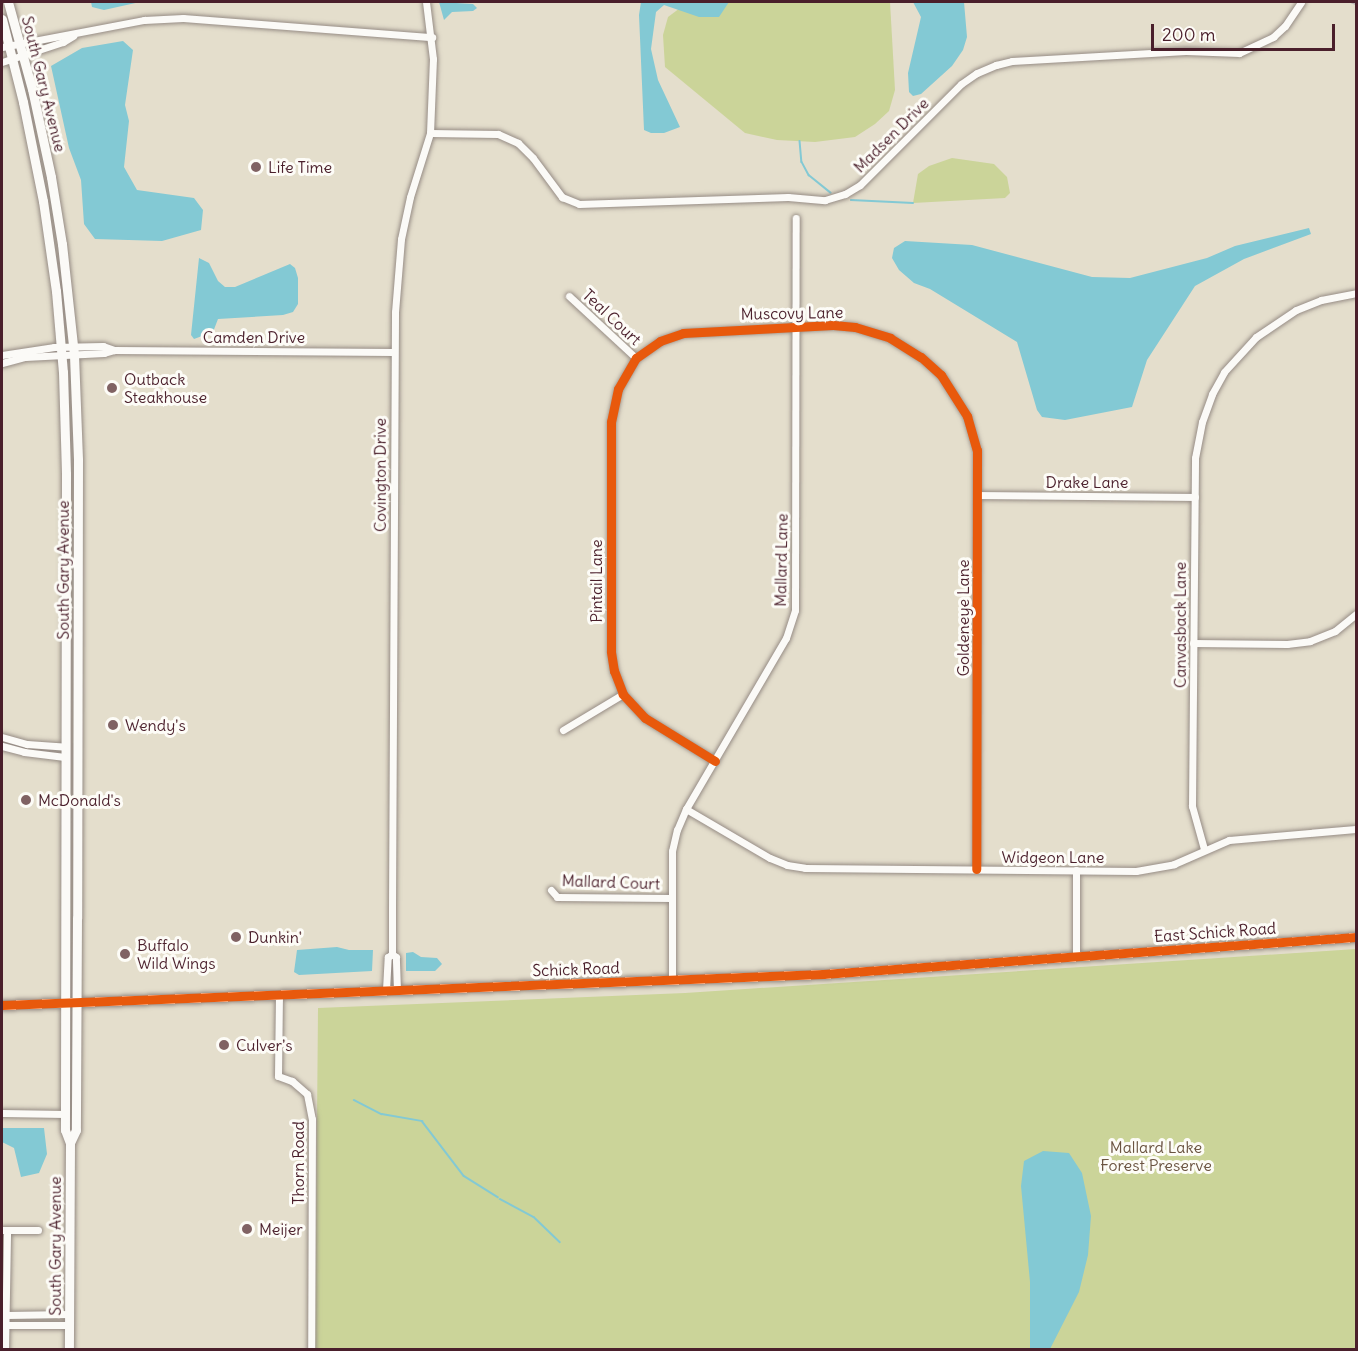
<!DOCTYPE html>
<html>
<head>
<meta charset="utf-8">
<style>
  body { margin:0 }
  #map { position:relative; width:1358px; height:1351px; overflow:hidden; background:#e4decc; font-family:Delius,sans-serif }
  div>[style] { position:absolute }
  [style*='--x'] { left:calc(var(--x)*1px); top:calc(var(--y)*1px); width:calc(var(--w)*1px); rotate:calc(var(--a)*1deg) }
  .green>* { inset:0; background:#cbd499 }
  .water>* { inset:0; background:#83c9d4 }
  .stream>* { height:1.5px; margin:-0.75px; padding:0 0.75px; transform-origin:0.75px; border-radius:0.75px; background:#83c9d4 }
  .roads { filter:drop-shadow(0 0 2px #968c85) drop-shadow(0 0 2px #968c85) }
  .street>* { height:7px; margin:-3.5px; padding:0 3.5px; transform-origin:3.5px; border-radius:3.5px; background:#fbfaf7 }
  .secondary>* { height:9px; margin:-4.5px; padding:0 4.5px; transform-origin:4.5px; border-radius:4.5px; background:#fbfaf7 }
  .rail>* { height:1.5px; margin:-0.75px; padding:0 0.75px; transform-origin:0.75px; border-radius:0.75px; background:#b9b3b2 }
  .cycleway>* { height:9px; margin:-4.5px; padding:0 4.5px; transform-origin:4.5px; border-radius:4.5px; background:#e8590c }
  .dots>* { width:16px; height:16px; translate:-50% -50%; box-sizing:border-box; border:3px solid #fdfcf7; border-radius:50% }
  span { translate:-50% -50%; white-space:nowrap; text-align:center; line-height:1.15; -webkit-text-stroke:6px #fdfcf7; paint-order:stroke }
  .street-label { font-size:16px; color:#4a1f2b }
  .poi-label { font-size:16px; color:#4a1f2b }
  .left { translate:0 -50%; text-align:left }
  .park-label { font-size:16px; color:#6a5340 }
  .frame { position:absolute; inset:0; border:3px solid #4a1f2b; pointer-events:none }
  .scale { position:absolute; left:1151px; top:24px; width:184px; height:27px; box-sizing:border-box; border:3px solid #4a1f2b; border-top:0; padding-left:8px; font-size:18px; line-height:21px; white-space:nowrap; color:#4a1f2b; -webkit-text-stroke:4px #fdfcf7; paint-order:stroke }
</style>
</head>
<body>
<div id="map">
  <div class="green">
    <i style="clip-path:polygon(698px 2px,890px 2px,895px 90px,889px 111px,875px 124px,855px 137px,815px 142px,777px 140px,745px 133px,665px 67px,663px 35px,668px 17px,680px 8px)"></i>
    <i style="clip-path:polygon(952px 158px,994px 164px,1007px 177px,1010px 193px,1005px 198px,913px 203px,918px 174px,929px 166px)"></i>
    <i style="clip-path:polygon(1356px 949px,1356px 1349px,315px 1350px,318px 1008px,685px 993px)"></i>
  </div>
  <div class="water">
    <i style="clip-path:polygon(91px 2px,140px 2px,104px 10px,92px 7px)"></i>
    <i style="clip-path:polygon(439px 2px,473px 4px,477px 8px,473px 11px,452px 12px,444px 20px)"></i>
    <i style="clip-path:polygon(641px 2px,729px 2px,719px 17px,699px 17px,664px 5px,656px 12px,651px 49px,658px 80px,680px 127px,664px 133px,651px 133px,644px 130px,639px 15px)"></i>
    <i style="clip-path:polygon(913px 2px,964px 2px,967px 37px,963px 50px,952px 66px,921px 94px,913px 96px,909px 92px,908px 73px,921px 17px)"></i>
    <i style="clip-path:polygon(123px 41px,133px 50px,125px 105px,129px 121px,124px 167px,137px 190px,194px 198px,203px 210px,201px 230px,162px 241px,95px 239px,84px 224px,81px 180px,69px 148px,51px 66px,82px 48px)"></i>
    <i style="clip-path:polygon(1309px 228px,1311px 234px,1244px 259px,1195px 286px,1147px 360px,1132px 407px,1065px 420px,1042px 417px,1037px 410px,1017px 342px,930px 289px,914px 283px,899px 270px,892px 258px,894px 248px,905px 241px,972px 245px,1092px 277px,1130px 278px,1207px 258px,1235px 246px)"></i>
    <i style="clip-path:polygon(199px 258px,209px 263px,218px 281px,225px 287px,235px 287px,290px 264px,295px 268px,298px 278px,298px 304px,293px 312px,283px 315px,218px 319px,213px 332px,194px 339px,191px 335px)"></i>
    <i style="clip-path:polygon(337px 947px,349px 950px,373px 950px,372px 971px,299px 975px,294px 972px,297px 950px)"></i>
    <i style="clip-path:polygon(413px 952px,421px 957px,437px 958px,442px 964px,435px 971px,406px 971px,406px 953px)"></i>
    <i style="clip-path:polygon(2px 1128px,44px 1128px,47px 1154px,39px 1173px,21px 1177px,14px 1148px,2px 1142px)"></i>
    <i style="clip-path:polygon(1043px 1151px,1069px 1153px,1082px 1173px,1091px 1216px,1088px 1255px,1079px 1292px,1050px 1349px,1030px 1349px,1030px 1282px,1021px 1186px,1024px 1161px)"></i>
  </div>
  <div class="stream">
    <i style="--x:800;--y:141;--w:21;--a:85"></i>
    <i style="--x:802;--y:162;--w:15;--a:62"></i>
    <i style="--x:809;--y:175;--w:28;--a:39"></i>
    <i style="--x:851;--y:200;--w:62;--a:2.8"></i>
    <i style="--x:354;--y:1100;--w:31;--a:27"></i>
    <i style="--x:382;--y:1114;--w:41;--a:9.9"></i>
    <i style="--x:422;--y:1121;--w:69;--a:52.6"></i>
    <i style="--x:464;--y:1176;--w:40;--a:32"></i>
    <i style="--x:500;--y:1199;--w:38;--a:28"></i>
    <i style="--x:534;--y:1217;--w:36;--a:44"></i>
  </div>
  <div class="roads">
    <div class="street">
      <i style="--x:2;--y:47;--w:145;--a:-10.8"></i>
      <i style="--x:144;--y:20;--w:39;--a:-3"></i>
      <i style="--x:183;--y:18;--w:250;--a:4.4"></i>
      <i style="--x:2;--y:62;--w:64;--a:-18.2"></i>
      <i style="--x:63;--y:42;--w:12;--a:-31"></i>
      <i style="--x:430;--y:133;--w:68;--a:0.8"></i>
      <i style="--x:498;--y:134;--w:22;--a:24"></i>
      <i style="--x:518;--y:143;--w:21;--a:45"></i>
      <i style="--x:533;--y:158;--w:49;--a:53.4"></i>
      <i style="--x:562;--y:197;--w:18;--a:22"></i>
      <i style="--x:579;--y:204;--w:209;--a:-1.9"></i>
      <i style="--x:788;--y:197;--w:37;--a:5"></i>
      <i style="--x:825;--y:200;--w:21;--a:-17"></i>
      <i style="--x:845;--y:194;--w:17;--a:-31"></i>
      <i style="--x:860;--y:185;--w:143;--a:-45"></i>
      <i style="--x:961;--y:84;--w:19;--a:-35"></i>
      <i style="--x:977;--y:73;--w:21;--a:-23"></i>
      <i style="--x:996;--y:65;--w:16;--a:-14"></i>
      <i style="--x:1012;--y:61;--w:174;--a:-3.3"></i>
      <i style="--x:1186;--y:51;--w:53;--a:2.2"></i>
      <i style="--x:1239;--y:53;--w:38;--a:-25"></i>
      <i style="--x:1273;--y:37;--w:16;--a:-43"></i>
      <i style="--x:1285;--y:26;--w:29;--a:-56"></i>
      <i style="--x:569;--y:296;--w:91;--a:42.8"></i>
      <i style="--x:2;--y:355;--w:53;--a:-8.7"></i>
      <i style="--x:54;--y:347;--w:49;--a:-1.2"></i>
      <i style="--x:103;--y:346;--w:12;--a:20"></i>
      <i style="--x:114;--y:350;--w:280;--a:0.4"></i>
      <i style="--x:2;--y:363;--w:24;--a:-15"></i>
      <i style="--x:25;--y:357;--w:79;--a:-2.9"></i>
      <i style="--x:104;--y:353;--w:10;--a:-17"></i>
      <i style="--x:979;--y:495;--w:216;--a:0.5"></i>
      <i style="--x:1193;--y:643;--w:94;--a:0.6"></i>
      <i style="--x:1287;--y:644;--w:23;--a:-7"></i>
      <i style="--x:1310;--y:641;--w:27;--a:-22"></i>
      <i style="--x:1335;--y:631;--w:27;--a:-39"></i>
      <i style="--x:563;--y:730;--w:70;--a:-31"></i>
      <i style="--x:2;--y:737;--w:26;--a:16"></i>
      <i style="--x:27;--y:744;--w:39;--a:4"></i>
      <i style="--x:2;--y:746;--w:23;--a:15"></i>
      <i style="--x:24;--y:752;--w:41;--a:7"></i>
      <i style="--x:715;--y:761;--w:82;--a:-148.4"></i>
      <i style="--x:645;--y:718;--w:33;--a:-133"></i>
      <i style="--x:623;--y:694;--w:25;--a:-111"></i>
      <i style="--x:614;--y:671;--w:20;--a:-99"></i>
      <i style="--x:611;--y:651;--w:229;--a:-90"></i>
      <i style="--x:611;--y:422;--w:34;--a:-78"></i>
      <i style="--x:618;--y:389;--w:36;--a:-60"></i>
      <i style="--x:636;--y:358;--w:29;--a:-35"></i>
      <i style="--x:660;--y:341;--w:24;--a:-19"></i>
      <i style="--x:683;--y:333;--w:150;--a:-3.1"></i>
      <i style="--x:833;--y:325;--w:22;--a:5"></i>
      <i style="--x:855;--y:327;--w:37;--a:17"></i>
      <i style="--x:890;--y:338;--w:36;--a:32"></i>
      <i style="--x:921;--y:357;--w:27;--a:42"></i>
      <i style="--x:941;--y:375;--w:49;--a:57.6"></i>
      <i style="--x:967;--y:416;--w:35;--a:74"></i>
      <i style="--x:977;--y:450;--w:419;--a:90.1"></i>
      <i style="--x:686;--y:809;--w:97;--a:30.3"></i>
      <i style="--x:770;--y:858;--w:18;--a:22"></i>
      <i style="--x:787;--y:865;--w:18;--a:9"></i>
      <i style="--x:805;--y:868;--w:331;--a:0.5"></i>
      <i style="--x:1136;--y:871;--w:39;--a:-10"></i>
      <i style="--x:1174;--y:864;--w:60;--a:-23.6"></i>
      <i style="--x:1229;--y:840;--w:127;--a:-5"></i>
      <i style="--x:1204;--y:849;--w:45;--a:-105.6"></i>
      <i style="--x:1192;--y:806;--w:348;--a:-89.5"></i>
      <i style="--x:1195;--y:458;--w:37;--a:-79"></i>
      <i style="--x:1202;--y:422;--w:30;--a:-70"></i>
      <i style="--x:1212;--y:394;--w:25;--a:-61"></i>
      <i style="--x:1224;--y:372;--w:47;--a:-47.6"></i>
      <i style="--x:1256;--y:337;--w:48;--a:-34"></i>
      <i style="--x:1296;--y:310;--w:27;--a:-22"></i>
      <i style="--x:1321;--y:300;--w:36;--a:-11"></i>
      <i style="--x:1076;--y:870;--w:87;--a:90"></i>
      <i style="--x:551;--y:890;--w:9;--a:49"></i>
      <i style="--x:557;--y:897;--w:115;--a:0.5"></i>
      <i style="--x:672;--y:981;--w:130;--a:-90"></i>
      <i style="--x:672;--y:851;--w:22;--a:-77"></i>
      <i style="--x:677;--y:830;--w:23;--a:-67"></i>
      <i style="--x:686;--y:809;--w:198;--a:-59.7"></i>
      <i style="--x:786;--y:638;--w:29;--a:-72"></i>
      <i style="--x:795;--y:610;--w:392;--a:-89.9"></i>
      <i style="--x:386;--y:990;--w:33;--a:-87"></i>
      <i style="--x:388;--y:957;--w:5;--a:-37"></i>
      <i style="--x:397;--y:990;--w:33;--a:-92"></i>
      <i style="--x:396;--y:957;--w:5;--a:-143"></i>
      <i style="--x:392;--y:954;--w:46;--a:-90"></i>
      <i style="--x:392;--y:908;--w:596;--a:-89.71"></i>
      <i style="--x:395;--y:312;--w:73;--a:-85.3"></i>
      <i style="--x:401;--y:239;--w:43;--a:-77.9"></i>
      <i style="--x:410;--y:197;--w:67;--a:-72.6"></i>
      <i style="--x:430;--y:133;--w:74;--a:-87.7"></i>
      <i style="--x:433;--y:59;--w:57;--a:-97"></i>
      <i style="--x:279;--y:994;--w:82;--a:90.7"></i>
      <i style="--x:278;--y:1076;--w:15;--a:20"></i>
      <i style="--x:292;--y:1081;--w:20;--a:41"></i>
      <i style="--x:307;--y:1094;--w:25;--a:79"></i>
      <i style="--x:312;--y:1119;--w:231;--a:90.2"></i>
      <i style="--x:2;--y:1113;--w:63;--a:0.9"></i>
      <i style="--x:2;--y:1230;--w:36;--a:0"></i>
      <i style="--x:6;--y:1315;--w:63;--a:-0.9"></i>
      <i style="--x:5;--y:1325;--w:64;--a:0"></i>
      <i style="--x:5;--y:1350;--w:120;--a:-89"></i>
    </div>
    <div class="secondary">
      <i style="--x:8;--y:2;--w:90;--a:74.6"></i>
      <i style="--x:32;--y:89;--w:90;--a:77.8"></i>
      <i style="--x:51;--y:177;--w:68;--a:80.7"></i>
      <i style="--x:62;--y:244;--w:112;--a:83.8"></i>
      <i style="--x:74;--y:355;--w:105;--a:87.8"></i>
      <i style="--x:78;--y:460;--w:458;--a:90.1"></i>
      <i style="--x:77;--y:918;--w:212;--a:90.3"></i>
      <i style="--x:76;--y:1130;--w:14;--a:115"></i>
      <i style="--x:2;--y:19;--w:86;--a:75.8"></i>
      <i style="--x:23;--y:102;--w:101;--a:78.6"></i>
      <i style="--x:43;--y:201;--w:91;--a:81.8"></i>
      <i style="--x:56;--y:291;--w:81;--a:85.1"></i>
      <i style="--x:63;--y:372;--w:102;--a:88.3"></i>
      <i style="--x:66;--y:474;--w:656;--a:90.09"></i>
      <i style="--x:65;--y:1130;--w:14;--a:69"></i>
      <i style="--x:70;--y:1143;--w:207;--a:90.3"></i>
      <i style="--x:2;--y:1005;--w:822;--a:-2.16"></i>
      <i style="--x:823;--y:974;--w:534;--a:-3.97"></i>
    </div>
  </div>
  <div class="rail">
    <i style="--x:1351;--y:2;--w:5;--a:22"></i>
  </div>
  <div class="cycleway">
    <i style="--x:715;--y:761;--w:82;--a:-148.4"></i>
    <i style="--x:645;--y:718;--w:33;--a:-133"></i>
    <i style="--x:623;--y:694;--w:25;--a:-111"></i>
    <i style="--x:614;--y:671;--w:20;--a:-99"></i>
    <i style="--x:611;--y:651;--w:229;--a:-90"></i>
    <i style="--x:611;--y:422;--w:34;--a:-78"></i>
    <i style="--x:618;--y:389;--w:36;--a:-60"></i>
    <i style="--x:636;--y:358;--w:29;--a:-35"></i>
    <i style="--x:660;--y:341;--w:24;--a:-19"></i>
    <i style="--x:683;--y:333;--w:150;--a:-3.1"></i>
    <i style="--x:833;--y:325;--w:22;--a:5"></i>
    <i style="--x:855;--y:327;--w:37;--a:17"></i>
    <i style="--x:890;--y:338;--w:36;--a:32"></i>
    <i style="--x:921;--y:357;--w:27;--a:42"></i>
    <i style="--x:941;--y:375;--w:49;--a:57.6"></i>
    <i style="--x:967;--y:416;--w:35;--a:74"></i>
    <i style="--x:977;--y:450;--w:419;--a:90.1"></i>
    <i style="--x:2;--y:1005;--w:822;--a:-2.16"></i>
    <i style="--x:823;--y:974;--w:534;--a:-3.97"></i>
  </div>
  <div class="dots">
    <i style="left:256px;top:167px;background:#806263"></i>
    <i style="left:112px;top:388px;background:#806263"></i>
    <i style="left:113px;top:725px;background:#806263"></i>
    <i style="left:26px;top:800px;background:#806263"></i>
    <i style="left:236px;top:937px;background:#806263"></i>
    <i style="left:125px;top:954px;background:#806263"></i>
    <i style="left:224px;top:1045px;background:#806263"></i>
    <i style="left:247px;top:1229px;background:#806263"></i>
  </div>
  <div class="street-label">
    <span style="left:44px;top:84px;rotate:76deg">South Gary Avenue</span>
    <span style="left:891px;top:135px;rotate:-45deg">Madsen Drive</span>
    <span style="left:792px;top:313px;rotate:-1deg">Muscovy Lane</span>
    <span style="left:612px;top:317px;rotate:43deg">Teal Court</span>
    <span style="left:254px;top:337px">Camden Drive</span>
    <span style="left:380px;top:475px;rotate:-90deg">Covington Drive</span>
    <span style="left:1087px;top:482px">Drake Lane</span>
    <span style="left:781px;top:560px;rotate:-89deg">Mallard Lane</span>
    <span style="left:63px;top:570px;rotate:-90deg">South Gary Avenue</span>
    <span style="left:596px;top:581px;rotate:-90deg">Pintail Lane</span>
    <span style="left:963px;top:618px;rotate:-90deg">Goldeneye Lane</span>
    <span style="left:1180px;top:625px;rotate:-90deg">Canvasback Lane</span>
    <span style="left:1053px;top:857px">Widgeon Lane</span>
    <span style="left:611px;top:882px;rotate:2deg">Mallard Court</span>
    <span style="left:1215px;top:932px;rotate:-4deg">East Schick Road</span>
    <span style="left:576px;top:969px;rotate:-2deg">Schick Road</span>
    <span style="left:298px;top:1163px;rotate:-90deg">Thorn Road</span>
    <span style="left:55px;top:1246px;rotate:-90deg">South Gary Avenue</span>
  </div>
  <div class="poi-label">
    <span class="left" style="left:268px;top:167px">Life Time</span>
    <span class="left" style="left:124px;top:388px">Outback<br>Steakhouse</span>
    <span class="left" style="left:125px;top:725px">Wendy's</span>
    <span class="left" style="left:38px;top:800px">McDonald's</span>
    <span class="left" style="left:248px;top:937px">Dunkin'</span>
    <span class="left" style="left:137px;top:954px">Buffalo<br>Wild Wings</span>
    <span class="left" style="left:236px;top:1045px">Culver's</span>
    <span class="left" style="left:259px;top:1229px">Meijer</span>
  </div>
  <div class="park-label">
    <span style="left:1156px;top:1156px">Mallard Lake<br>Forest Preserve</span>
  </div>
  <div class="frame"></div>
  <div class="scale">200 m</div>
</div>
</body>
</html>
